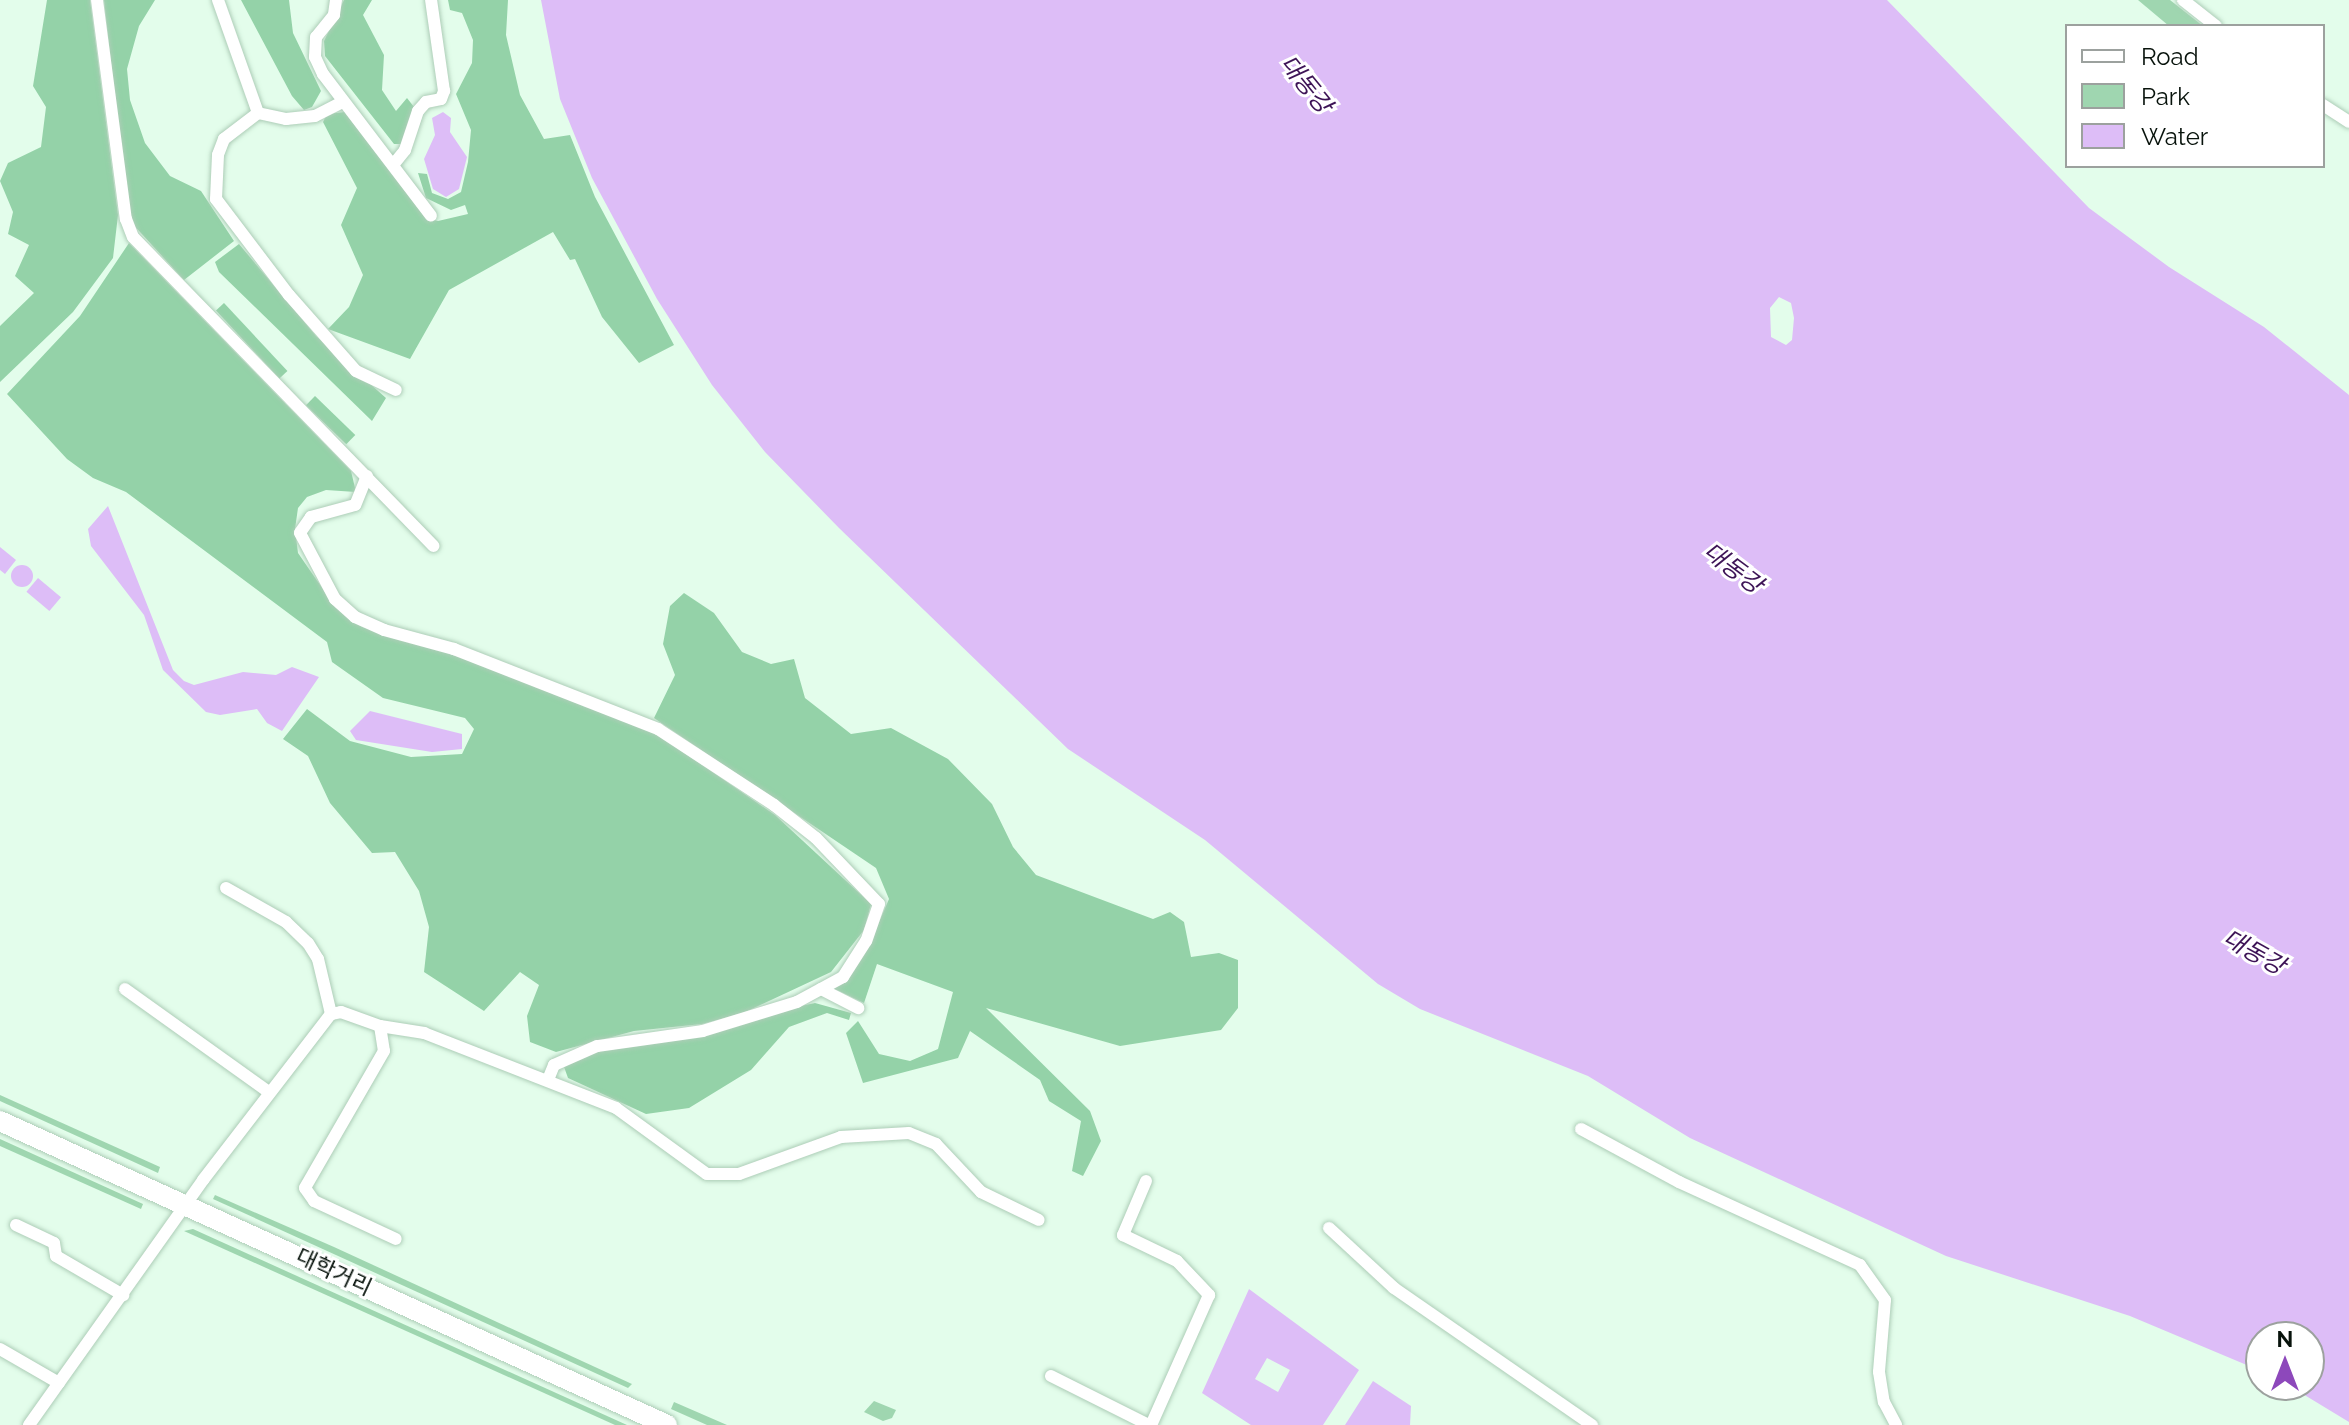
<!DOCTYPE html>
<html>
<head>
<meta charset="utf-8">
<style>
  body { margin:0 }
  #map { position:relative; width:2349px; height:1425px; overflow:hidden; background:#e3fdeb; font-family:Raleway,"Noto Sans KR",sans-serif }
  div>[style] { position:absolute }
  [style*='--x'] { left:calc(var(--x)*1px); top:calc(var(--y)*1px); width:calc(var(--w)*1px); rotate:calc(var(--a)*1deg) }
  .green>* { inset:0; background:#9fd6b0 }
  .forest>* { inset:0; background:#94d2a8; transform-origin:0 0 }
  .water>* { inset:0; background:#ddbdf7; transform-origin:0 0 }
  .round { border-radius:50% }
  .roads { filter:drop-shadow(0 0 2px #adcdb7) drop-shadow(0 0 2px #adcdb7) }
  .street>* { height:12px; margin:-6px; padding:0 6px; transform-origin:6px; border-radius:6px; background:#fff }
  .primary>* { height:20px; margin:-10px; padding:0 10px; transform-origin:10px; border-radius:10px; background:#fff }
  span { translate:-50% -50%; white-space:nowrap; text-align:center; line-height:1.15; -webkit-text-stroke:6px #fff; paint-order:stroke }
  .street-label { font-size:22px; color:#08130c }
  .water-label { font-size:24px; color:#3d1356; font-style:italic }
  .legend { position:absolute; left:2065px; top:24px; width:260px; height:144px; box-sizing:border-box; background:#fff; border:2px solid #9ca19e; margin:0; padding:10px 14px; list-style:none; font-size:24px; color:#08130c }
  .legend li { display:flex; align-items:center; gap:16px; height:40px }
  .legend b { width:40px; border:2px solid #9ca19e }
  .north { position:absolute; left:2245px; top:1321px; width:80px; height:80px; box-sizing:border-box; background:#fff; border:2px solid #9ca19e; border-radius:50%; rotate:0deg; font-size:22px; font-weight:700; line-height:32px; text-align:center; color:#08130c }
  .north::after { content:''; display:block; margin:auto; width:28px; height:36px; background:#8d48bb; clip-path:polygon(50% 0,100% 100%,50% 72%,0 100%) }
</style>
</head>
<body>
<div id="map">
  <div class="green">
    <i style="clip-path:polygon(2138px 0,2170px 0,2203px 26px,2169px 26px)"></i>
    <i style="clip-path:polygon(0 1095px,160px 1167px,158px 1173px,0 1101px)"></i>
    <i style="clip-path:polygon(0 1139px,143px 1204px,141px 1209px,0 1146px)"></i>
    <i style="clip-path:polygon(215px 1195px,334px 1247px,632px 1384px,628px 1388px,213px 1199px)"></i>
    <i style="clip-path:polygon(193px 1229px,627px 1425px,615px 1425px,184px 1231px)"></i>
    <i style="clip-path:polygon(874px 1401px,896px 1410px,892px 1418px,883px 1421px,864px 1412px)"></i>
    <i style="clip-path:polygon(674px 1402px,727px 1425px,707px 1425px,671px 1409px)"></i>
  </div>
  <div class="forest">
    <i style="clip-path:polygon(47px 0,90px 0,118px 215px,113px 258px,73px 312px,0 382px,0 326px,34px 293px,15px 276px,29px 245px,8px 234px,13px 212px,0 181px,8px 163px,41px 147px,46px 107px,33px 86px)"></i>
    <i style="clip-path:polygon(104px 0,155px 0,139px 26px,127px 69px,130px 100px,145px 143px,170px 176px,201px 191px,234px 241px,184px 280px,129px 220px)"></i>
    <i style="clip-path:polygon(241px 0,289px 0,293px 33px,321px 91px,312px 107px,304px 110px,292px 96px)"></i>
    <i style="clip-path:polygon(344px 0,372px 0,363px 15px,384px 55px,382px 90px,396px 111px,407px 98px,414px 107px,402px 144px,394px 144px,325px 56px,324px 41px)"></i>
    <i style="clip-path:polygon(448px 0,508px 0,506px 35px,520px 95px,544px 139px,570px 135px,595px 197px,674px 345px,639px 363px,602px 317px,575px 259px,570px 260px,553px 232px,449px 290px,410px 359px,328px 329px,349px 307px,363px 275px,341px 225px,357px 188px,323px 122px,327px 114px,345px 112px,426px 218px,438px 221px,468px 214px,465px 205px,451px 210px,426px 198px,418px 173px,427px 174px,432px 193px,448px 199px,461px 192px,468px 162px,471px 130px,456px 94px,472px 63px,473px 40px,462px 13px,450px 10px)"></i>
    <i style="clip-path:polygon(129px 243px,351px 471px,356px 492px,326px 490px,307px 497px,298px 508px,295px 529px,298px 553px,336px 608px,362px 627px,454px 654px,657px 734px,775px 815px,871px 904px,864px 930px,831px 972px,743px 1013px,702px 1024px,634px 1031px,556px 1052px,530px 1042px,527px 1016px,539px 985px,520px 972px,484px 1011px,424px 972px,429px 927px,419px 891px,395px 852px,372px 853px,330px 803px,308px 756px,283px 739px,307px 709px,350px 741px,411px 757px,462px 754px,474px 729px,465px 718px,383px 698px,332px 662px,327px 642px,126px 492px,93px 478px,67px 459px,7px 394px,80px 316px)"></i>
    <i style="clip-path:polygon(239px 244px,316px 336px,386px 398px,372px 421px,219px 272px,215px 262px)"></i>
    <i style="left:224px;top:303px;width:93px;height:11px;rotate:47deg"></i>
    <i style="left:315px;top:396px;width:56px;height:13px;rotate:44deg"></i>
    <i style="clip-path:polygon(684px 593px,714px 613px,742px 652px,771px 664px,794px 659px,805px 698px,851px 734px,891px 728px,948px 759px,992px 804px,1013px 847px,1036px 875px,1153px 919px,1170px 912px,1184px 922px,1191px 957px,1219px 953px,1238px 960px,1238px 1008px,1221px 1030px,1120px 1046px,986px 1008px,1090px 1111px,1101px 1141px,1083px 1176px,1072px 1171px,1081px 1121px,1049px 1101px,1040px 1080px,970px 1031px,958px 1058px,863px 1083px,846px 1033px,858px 1021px,879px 1054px,910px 1061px,938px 1049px,953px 992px,877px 964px,864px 1003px,833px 988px,871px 941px,889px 899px,876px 868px,654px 718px,675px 675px,663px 644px,670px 606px)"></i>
    <i style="clip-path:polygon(815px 1003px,851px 1013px,849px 1020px,827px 1013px,789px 1027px,751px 1070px,689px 1108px,646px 1114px,568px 1078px,563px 1064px,598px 1049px)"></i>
  </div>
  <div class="water">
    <i style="clip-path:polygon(evenodd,541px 0,1887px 0,2089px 208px,2169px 267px,2264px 327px,2349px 395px,2349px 1422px,2288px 1385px,2309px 1385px,2309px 1337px,2261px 1337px,2261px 1371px,2130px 1316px,1946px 1256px,1690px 1138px,1588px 1076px,1420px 1009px,1378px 984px,1205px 840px,1068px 749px,839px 528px,765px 452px,712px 385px,657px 299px,592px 178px,560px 99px,541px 0,1779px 297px,1791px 303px,1794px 318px,1792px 340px,1786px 345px,1771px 337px,1770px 308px,1779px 297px)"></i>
    <i style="clip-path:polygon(443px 112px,451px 118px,450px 132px,467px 157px,459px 189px,446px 197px,433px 189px,424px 159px,435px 135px,432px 118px)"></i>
    <i style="clip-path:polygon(108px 506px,173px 670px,184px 681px,194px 685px,243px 672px,276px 675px,292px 667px,319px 677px,282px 731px,267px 723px,257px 709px,220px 715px,206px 712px,163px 670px,144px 615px,91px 546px,88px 529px)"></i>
    <i style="clip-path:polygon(0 547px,16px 560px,5px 574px,0 570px)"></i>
    <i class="round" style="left:11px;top:565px;width:22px;height:22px"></i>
    <i style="left:38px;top:578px;width:30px;height:18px;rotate:40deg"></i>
    <i style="clip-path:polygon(370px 711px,462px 734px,462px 749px,432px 752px,356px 740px,350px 731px)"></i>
    <i style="clip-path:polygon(evenodd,1249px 1289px,1359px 1370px,1323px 1425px,1251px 1425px,1202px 1393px,1249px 1289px,1267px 1358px,1290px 1370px,1278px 1392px,1255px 1379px,1267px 1358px)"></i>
    <i style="clip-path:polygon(1373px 1381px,1411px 1406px,1410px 1425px,1345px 1425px)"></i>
  </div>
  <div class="roads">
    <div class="street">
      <i style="--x:97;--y:0;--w:221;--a:82.5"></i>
      <i style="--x:126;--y:219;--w:19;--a:69"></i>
      <i style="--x:133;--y:237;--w:431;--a:45.8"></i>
      <i style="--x:218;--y:0;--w:120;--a:70.5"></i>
      <i style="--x:258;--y:113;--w:43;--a:142.6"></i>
      <i style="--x:224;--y:139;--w:17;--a:111"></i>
      <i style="--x:218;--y:155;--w:44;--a:92.6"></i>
      <i style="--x:216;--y:199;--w:121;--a:52.8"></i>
      <i style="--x:289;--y:295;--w:101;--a:48.6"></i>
      <i style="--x:356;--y:371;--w:44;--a:25.4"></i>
      <i style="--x:336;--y:0;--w:15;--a:98"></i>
      <i style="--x:334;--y:15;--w:28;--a:129"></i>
      <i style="--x:316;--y:37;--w:20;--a:93"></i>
      <i style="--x:315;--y:57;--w:19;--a:65"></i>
      <i style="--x:323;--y:74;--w:178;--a:52.7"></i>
      <i style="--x:2183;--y:0;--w:42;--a:38.2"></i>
      <i style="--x:2323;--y:105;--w:31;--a:33"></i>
      <i style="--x:258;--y:113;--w:29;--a:12"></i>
      <i style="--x:286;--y:119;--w:29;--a:-6"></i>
      <i style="--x:315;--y:116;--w:30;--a:-27"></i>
      <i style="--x:393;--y:165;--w:19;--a:-51"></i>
      <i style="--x:405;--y:150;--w:41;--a:-71.6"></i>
      <i style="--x:418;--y:111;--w:12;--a:-48"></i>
      <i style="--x:426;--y:102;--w:15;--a:-11"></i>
      <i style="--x:441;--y:99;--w:9;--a:-69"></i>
      <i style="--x:444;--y:91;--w:92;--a:-98.1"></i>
      <i style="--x:367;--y:476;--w:31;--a:112"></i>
      <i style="--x:355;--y:505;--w:46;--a:164.7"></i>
      <i style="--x:311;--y:517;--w:19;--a:125"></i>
      <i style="--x:300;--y:533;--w:75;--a:62.1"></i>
      <i style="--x:335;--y:599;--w:27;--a:42"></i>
      <i style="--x:355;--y:617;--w:32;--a:24"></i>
      <i style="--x:384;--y:630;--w:73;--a:15.2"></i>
      <i style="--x:454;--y:649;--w:219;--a:21.4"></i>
      <i style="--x:658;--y:729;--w:139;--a:33.2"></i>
      <i style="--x:774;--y:805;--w:53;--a:38.2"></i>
      <i style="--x:816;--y:838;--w:91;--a:46.3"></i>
      <i style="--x:879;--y:904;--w:39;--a:109"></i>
      <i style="--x:866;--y:941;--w:43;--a:122.6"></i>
      <i style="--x:843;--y:977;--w:52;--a:151.5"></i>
      <i style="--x:797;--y:1002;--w:98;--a:162.9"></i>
      <i style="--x:703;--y:1031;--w:107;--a:171.9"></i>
      <i style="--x:597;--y:1046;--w:47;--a:156.2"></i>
      <i style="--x:554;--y:1065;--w:16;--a:112"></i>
      <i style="--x:226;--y:888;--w:69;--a:29.5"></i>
      <i style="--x:286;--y:922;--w:30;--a:44"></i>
      <i style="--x:308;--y:943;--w:19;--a:58"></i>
      <i style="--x:318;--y:959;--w:57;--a:76.7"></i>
      <i style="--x:125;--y:989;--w:177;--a:35.6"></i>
      <i style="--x:821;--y:989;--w:42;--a:27.2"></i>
      <i style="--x:380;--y:1026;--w:45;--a:9"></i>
      <i style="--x:424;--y:1033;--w:206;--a:21.3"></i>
      <i style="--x:616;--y:1108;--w:112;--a:36"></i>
      <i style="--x:707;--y:1174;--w:32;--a:0"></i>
      <i style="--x:739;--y:1174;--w:109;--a:-19.9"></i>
      <i style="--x:841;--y:1137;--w:68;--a:-3.4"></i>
      <i style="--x:909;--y:1133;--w:29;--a:22"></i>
      <i style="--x:936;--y:1144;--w:66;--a:46.8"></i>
      <i style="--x:981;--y:1192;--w:64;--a:25.8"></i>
      <i style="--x:1581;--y:1129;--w:111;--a:28.4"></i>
      <i style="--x:1679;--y:1182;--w:199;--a:24.6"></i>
      <i style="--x:1860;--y:1265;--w:43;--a:54.5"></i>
      <i style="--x:1885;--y:1300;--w:72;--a:94.8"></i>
      <i style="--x:1879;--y:1372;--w:30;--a:81"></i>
      <i style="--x:1884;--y:1402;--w:26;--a:62"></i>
      <i style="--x:1146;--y:1181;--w:59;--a:113.1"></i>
      <i style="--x:1123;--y:1235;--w:60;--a:25.7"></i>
      <i style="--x:1177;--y:1261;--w:47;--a:46.7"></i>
      <i style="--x:1209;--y:1295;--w:142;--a:114"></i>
      <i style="--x:16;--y:1225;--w:42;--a:25.3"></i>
      <i style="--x:54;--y:1243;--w:13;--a:81"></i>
      <i style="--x:56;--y:1256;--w:78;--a:30.2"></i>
      <i style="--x:1329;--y:1228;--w:88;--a:42.7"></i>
      <i style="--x:1394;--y:1288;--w:241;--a:34.7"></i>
      <i style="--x:0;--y:1349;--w:68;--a:30"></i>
      <i style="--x:1051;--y:1376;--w:110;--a:26.6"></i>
      <i style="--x:29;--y:1425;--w:301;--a:-54.6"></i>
      <i style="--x:203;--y:1180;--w:210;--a:-52.4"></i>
      <i style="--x:331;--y:1014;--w:10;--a:-11"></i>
      <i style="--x:341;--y:1012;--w:41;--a:19.7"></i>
      <i style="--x:380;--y:1026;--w:25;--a:81"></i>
      <i style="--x:384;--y:1051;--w:158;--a:120"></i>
      <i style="--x:305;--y:1188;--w:16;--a:55"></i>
      <i style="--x:314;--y:1201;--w:90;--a:24.9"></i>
    </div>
    <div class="primary">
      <i style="--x:0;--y:1121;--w:733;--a:24.5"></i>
    </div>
  </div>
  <div class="street-label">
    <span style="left:334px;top:1272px;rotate:25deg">대학거리</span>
  </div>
  <div class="water-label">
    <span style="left:1306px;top:84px;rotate:51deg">대동강</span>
    <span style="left:1733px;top:568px;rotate:37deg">대동강</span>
    <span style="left:2254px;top:952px;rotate:29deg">대동강</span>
  </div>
  <ul class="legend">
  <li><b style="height:10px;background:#fff"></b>Road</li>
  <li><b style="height:22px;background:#9fd6b0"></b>Park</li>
  <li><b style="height:22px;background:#ddbdf7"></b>Water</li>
  </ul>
  <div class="north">N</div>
</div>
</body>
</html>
